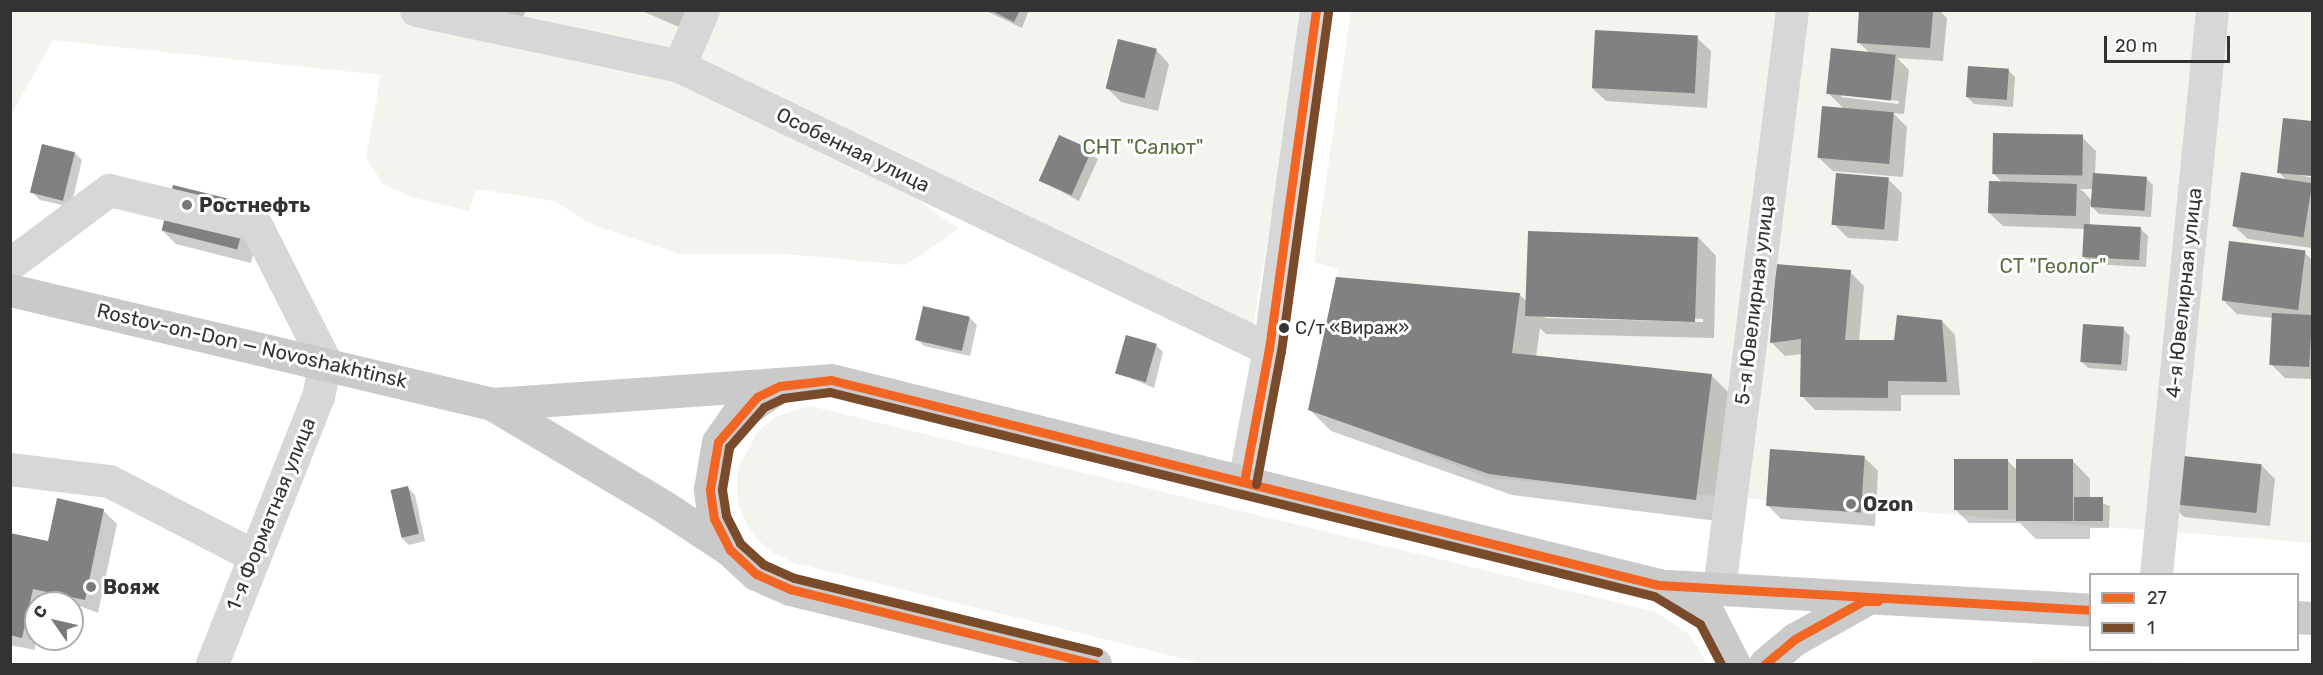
<!DOCTYPE html>
<html>
<head>
<meta charset="utf-8">
<style>
  body { margin:0 }
  #map { position:relative; width:2323px; height:675px; overflow:hidden; background:#fff; font-family:Rubik,sans-serif }
  div>[style] { position:absolute }
  [style*='--x'] { left:calc(var(--x)*1px); top:calc(var(--y)*1px); width:calc(var(--w)*1px); rotate:calc(var(--a)*1deg) }
  .green>* { inset:0; background:#f1f5ed }
  .shadow>* { inset:0; background:#0003 }
  .building>* { inset:0; background:#818181; transform-origin:0 0 }
  .minor>* { height:33px; margin:-16.5px; padding:0 16.5px; transform-origin:16.5px; border-radius:16.5px; background:#d7d7d7 }
  .major>* { height:33px; margin:-16.5px; padding:0 16.5px; transform-origin:16.5px; border-radius:16.5px; background:#cacaca }
  .bus-1>* { height:9px; margin:-4.5px; padding:0 4.5px; transform-origin:4.5px; border-radius:4.5px; background:#f26522 }
  .bus-2>* { height:9px; margin:-4.5px; padding:0 4.5px; transform-origin:4.5px; border-radius:4.5px; background:#7a4b2a }
  .dots>* { width:16px; height:16px; translate:-50% -50%; box-sizing:border-box; border:3px solid #fff; border-radius:50% }
  span { translate:-50% -50%; white-space:nowrap; text-align:center; line-height:1.15; -webkit-text-stroke:6px #fff; paint-order:stroke }
  .bus-label { font-size:18px; color:#333 }
  .left { translate:0 -50%; text-align:left }
  .park-label { font-size:20px; color:#56703f }
  .street-label { font-size:20px; color:#333 }
  .poi-label { font-size:20px; color:#333; font-weight:700 }
  .frame { position:absolute; inset:0; border:12px solid #333; pointer-events:none }
  .legend { position:absolute; left:2089px; top:573px; width:210px; height:78px; box-sizing:border-box; background:#fff; border:2px solid #adadad; margin:0; padding:8px 10px; list-style:none; font-size:18px; color:#333 }
  .legend li { display:flex; align-items:center; gap:12px; height:30px }
  .legend b { width:30px; border:2px solid #adadad }
  .north { position:absolute; left:24px; top:591px; width:60px; height:60px; box-sizing:border-box; background:#fff; border:2px solid #adadad; border-radius:50%; rotate:304deg; font-size:16px; font-weight:700; line-height:24px; text-align:center; color:#333 }
  .north::after { content:''; display:block; margin:auto; width:21px; height:27px; background:#7a7a7a; clip-path:polygon(50% 0,100% 100%,50% 72%,0 100%) }
  .scale { position:absolute; left:2104px; top:36px; width:126px; height:27px; box-sizing:border-box; border:3px solid #333; border-top:0; padding-left:8px; font-size:18px; line-height:21px; white-space:nowrap; color:#333; -webkit-text-stroke:4px #fff; paint-order:stroke }
</style>
</head>
<body>
<div id="map">
  <div class="green">
    <i style="clip-path:polygon(11px 11px,1305px 11px,1249px 352px,887px 178px,959px 229px,906px 265px,785px 254px,680px 254px,593px 225px,554px 201px,476px 189px,469px 211px,414px 198px,383px 184px,366px 157px,381px 75px,53px 40px,11px 115px)"></i>
    <i style="clip-path:polygon(1351px 11px,2312px 11px,2312px 543px,1488px 478px,1309px 408px,1338px 269px,1314px 262px)"></i>
    <i style="clip-path:polygon(810px 406px,1656px 612px,1689px 634px,1707px 664px,1206px 664px,794px 563px,768px 550px,750px 531px,738px 503px,737px 470px,758px 431px,775px 417px)"></i>
    <i style="clip-path:polygon(2032px 659px,2239px 664px,2031px 664px)"></i>
  </div>
  <div class="shadow">
    <i style="clip-path:polygon(501px 10px,526px 10px,522px 20px)"></i>
    <i style="clip-path:polygon(640px 10px,686px 10px,679px 27px)"></i>
    <i style="clip-path:polygon(984px 10px,1029px 10px,1022px 28px)"></i>
    <i style="clip-path:polygon(evenodd,1861px 10px,1939px 10px,1947px 18px,1943px 61px,1897px 58px,1909px 70px,1904px 114px,1893px 113px,1907px 127px,1903px 177px,1833px 171px,1819px 158px,1844px 109px,1828px 93px,1870px 53px,1859px 43px,1861px 10px,1841px 94px,1899px 101px,1898px 104px,1841px 97px,1841px 94px)"></i>
    <i style="clip-path:polygon(1697px 38px,1711px 51px,1707px 108px,1606px 101px,1592px 88px)"></i>
    <i style="clip-path:polygon(1156px 50px,1169px 64px,1158px 111px,1121px 102px,1107px 88px)"></i>
    <i style="clip-path:polygon(2008px 70px,2015px 77px,2013px 107px,1974px 104px,1967px 97px)"></i>
    <i style="clip-path:polygon(2284px 120px,2312px 122px,2312px 175px,2292px 173px,2312px 178px,2312px 248px,2248px 239px,2234px 226px,2287px 181px,2279px 172px)"></i>
    <i style="clip-path:polygon(1060px 137px,1098px 159px,1079px 201px,1040px 180px)"></i>
    <i style="clip-path:polygon(evenodd,2082px 137px,2096px 151px,2095px 175px,2146px 178px,2153px 185px,2151px 217px,2099px 214px,2090px 205px,2090px 225px,2141px 229px,2148px 236px,2146px 267px,2091px 264px,2084px 257px,2085px 229px,2003px 226px,1989px 213px,2003px 183px,1993px 173px,2082px 137px,2080px 189px,2093px 189px,2092px 201px,2084px 192px,2080px 189px)"></i>
    <i style="clip-path:polygon(75px 153px,82px 160px,71px 207px,40px 200px,33px 193px)"></i>
    <i style="clip-path:polygon(1888px 179px,1902px 193px,1898px 241px,1848px 238px,1834px 224px)"></i>
    <i style="clip-path:polygon(262px 219px,251px 263px,176px 244px,162px 230px)"></i>
    <i style="clip-path:polygon(evenodd,1698px 237px,1716px 256px,1714px 338px,1546px 334px,1540px 328px,1536px 357px,1711px 375px,1733px 397px,1717px 521px,1512px 495px,1331px 431px,1309px 409px,1337px 278px,1520px 295px,1528px 303px,1698px 237px,1545px 315px,1703px 319px,1703px 322px,1545px 318px,1545px 315px)"></i>
    <i style="clip-path:polygon(2304px 252px,2312px 260px,2312px 379px,2285px 378px,2271px 364px,2273px 318px,2237px 314px,2223px 300px)"></i>
    <i style="clip-path:polygon(1850px 272px,1864px 286px,1859px 342px,1896px 342px,1942px 321px,1955px 335px,1960px 395px,1901px 395px,1901px 411px,1815px 410px,1802px 396px,1802px 354px,1785px 356px,1771px 342px)"></i>
    <i style="clip-path:polygon(970px 318px,977px 325px,970px 356px,924px 346px,917px 339px)"></i>
    <i style="clip-path:polygon(2123px 329px,2130px 336px,2127px 371px,2088px 368px,2081px 361px)"></i>
    <i style="clip-path:polygon(1156px 345px,1163px 352px,1154px 388px,1116px 372px)"></i>
    <i style="clip-path:polygon(1864px 457px,1878px 471px,1875px 526px,1781px 519px,1767px 505px)"></i>
    <i style="clip-path:polygon(2072px 460px,2090px 479px,2090px 499px,2110px 506px,2109px 528px,2090px 528px,2090px 539px,2036px 539px,2020px 523px,1969px 523px,1955px 509px,2008px 461px,2017px 470px)"></i>
    <i style="clip-path:polygon(2261px 465px,2275px 479px,2270px 526px,2184px 517px,2171px 504px)"></i>
    <i style="clip-path:polygon(408px 488px,415px 495px,425px 541px,409px 545px,402px 538px)"></i>
    <i style="clip-path:polygon(103px 510px,117px 524px,98px 613px,72px 603px,36px 603px,35px 650px,10px 645px,10px 534px,49px 543px)"></i>
  </div>
  <div class="building">
    <i style="clip-path:polygon(990px 10px,1020px 10px,1014px 22px)"></i>
    <i style="clip-path:polygon(1859px 10px,1933px 10px,1930px 48px,1857px 43px)"></i>
    <i style="left:1595px;top:30px;width:103px;height:58px;rotate:3deg"></i>
    <i style="left:1118px;top:39px;width:40px;height:51px;rotate:14deg"></i>
    <i style="left:1831px;top:48px;width:65px;height:46px;rotate:6deg"></i>
    <i style="left:1968px;top:66px;width:41px;height:31px;rotate:4deg"></i>
    <i style="left:1822px;top:106px;width:72px;height:52px;rotate:5deg"></i>
    <i style="clip-path:polygon(2283px 118px,2312px 121px,2312px 176px,2277px 173px)"></i>
    <i style="left:1993px;top:133px;width:90px;height:41px;rotate:1deg"></i>
    <i style="left:1059px;top:135px;width:36px;height:50px;rotate:24deg"></i>
    <i style="left:42px;top:144px;width:34px;height:50px;rotate:14deg"></i>
    <i style="left:2241px;top:172px;width:72px;height:55px;rotate:9deg"></i>
    <i style="left:1836px;top:173px;width:53px;height:52px;rotate:5deg"></i>
    <i style="left:2093px;top:173px;width:54px;height:34px;rotate:4deg"></i>
    <i style="left:1989px;top:181px;width:88px;height:32px;rotate:2deg"></i>
    <i style="left:173px;top:185px;width:78px;height:47px;rotate:14deg"></i>
    <i style="left:2084px;top:224px;width:57px;height:33px;rotate:3deg"></i>
    <i style="left:1528px;top:231px;width:170px;height:85px;rotate:2deg"></i>
    <i style="left:2229px;top:241px;width:77px;height:60px;rotate:7deg"></i>
    <i style="clip-path:polygon(1776px 264px,1851px 270px,1845px 340px,1894px 340px,1897px 315px,1942px 320px,1947px 382px,1888px 381px,1888px 398px,1800px 397px,1801px 339px,1770px 343px)"></i>
    <i style="clip-path:polygon(1336px 277px,1520px 293px,1512px 353px,1712px 374px,1696px 500px,1489px 474px,1308px 410px)"></i>
    <i style="left:923px;top:306px;width:48px;height:35px;rotate:13deg"></i>
    <i style="left:2272px;top:313px;width:40px;height:52px;rotate:3deg"></i>
    <i style="left:2083px;top:324px;width:41px;height:38px;rotate:4deg"></i>
    <i style="left:1126px;top:335px;width:32px;height:40px;rotate:16deg"></i>
    <i style="left:1770px;top:449px;width:95px;height:57px;rotate:4deg"></i>
    <i style="left:2174px;top:455px;width:88px;height:49px;rotate:6deg"></i>
    <i style="left:2008px;top:459px;width:51px;height:54px;rotate:90deg"></i>
    <i style="left:2016px;top:459px;width:57px;height:62px"></i>
    <i style="left:408px;top:486px;width:49px;height:18px;rotate:77deg"></i>
    <i style="left:2074px;top:497px;width:29px;height:24px"></i>
    <i style="clip-path:polygon(57px 498px,104px 509px,85px 600px,33px 589px,22px 638px,10px 635px,10px 533px,48px 541px)"></i>
  </div>
  <div class="minor">
    <i style="--x:416;--y:10;--w:269;--a:12"></i>
    <i style="--x:679;--y:66;--w:654;--a:25.63"></i>
    <i style="--x:679;--y:66;--w:61;--a:-66.8"></i>
    <i style="--x:10;--y:264;--w:124;--a:-36.8"></i>
    <i style="--x:109;--y:190;--w:151;--a:13.4"></i>
    <i style="--x:256;--y:225;--w:153;--a:63.1"></i>
    <i style="--x:325;--y:361;--w:36;--a:101"></i>
    <i style="--x:318;--y:396;--w:288;--a:111.6"></i>
    <i style="--x:10;--y:469;--w:100;--a:6.9"></i>
    <i style="--x:109;--y:481;--w:163;--a:27.3"></i>
    <i style="--x:1244;--y:482;--w:135;--a:-79.4"></i>
    <i style="--x:1269;--y:349;--w:342;--a:-82.1"></i>
    <i style="--x:2156;--y:574;--w:567;--a:-84.33"></i>
    <i style="--x:1719;--y:589;--w:584;--a:-82.81"></i>
  </div>
  <div class="major">
    <i style="--x:10;--y:290;--w:495;--a:13.3"></i>
    <i style="--x:492;--y:404;--w:340;--a:-4"></i>
    <i style="--x:831;--y:380;--w:853;--a:13.91"></i>
    <i style="--x:1659;--y:585;--w:58;--a:31"></i>
    <i style="--x:1709;--y:615;--w:55;--a:63"></i>
    <i style="--x:492;--y:404;--w:199;--a:30.8"></i>
    <i style="--x:663;--y:506;--w:80;--a:33.3"></i>
    <i style="--x:730;--y:550;--w:35;--a:43"></i>
    <i style="--x:756;--y:574;--w:37;--a:24"></i>
    <i style="--x:790;--y:589;--w:314;--a:13.8"></i>
    <i style="--x:730;--y:550;--w:35;--a:-117"></i>
    <i style="--x:714;--y:519;--w:30;--a:-98"></i>
    <i style="--x:710;--y:489;--w:48;--a:-80.3"></i>
    <i style="--x:718;--y:442;--w:33;--a:-55"></i>
    <i style="--x:737;--y:415;--w:50;--a:-34.3"></i>
    <i style="--x:1667;--y:586;--w:424;--a:3.2"></i>
    <i style="--x:2298;--y:617;--w:14;--a:4"></i>
    <i style="--x:1765;--y:664;--w:39;--a:-40"></i>
    <i style="--x:1795;--y:639;--w:78;--a:-29.2"></i>
  </div>
  <div class="bus-1">
    <i style="--x:1244;--y:482;--w:135;--a:-79.4"></i>
    <i style="--x:1269;--y:349;--w:342;--a:-82.1"></i>
    <i style="--x:1095;--y:664;--w:314;--a:-166.2"></i>
    <i style="--x:790;--y:589;--w:37;--a:-156"></i>
    <i style="--x:756;--y:574;--w:35;--a:-137"></i>
    <i style="--x:730;--y:550;--w:35;--a:-117"></i>
    <i style="--x:714;--y:519;--w:30;--a:-98"></i>
    <i style="--x:710;--y:489;--w:48;--a:-80.3"></i>
    <i style="--x:718;--y:442;--w:60;--a:-49.1"></i>
    <i style="--x:757;--y:397;--w:25;--a:-26"></i>
    <i style="--x:780;--y:386;--w:51;--a:-6.7"></i>
    <i style="--x:831;--y:380;--w:853;--a:13.91"></i>
    <i style="--x:1659;--y:585;--w:432;--a:3.3"></i>
    <i style="--x:1765;--y:664;--w:39;--a:-40"></i>
    <i style="--x:1795;--y:639;--w:78;--a:-29.2"></i>
    <i style="--x:1863;--y:601;--w:15;--a:0"></i>
  </div>
  <div class="bus-2">
    <i style="--x:1256;--y:484;--w:135;--a:-79.4"></i>
    <i style="--x:1281;--y:351;--w:342;--a:-82.1"></i>
    <i style="--x:1098;--y:652;--w:313;--a:-166.3"></i>
    <i style="--x:794;--y:578;--w:34;--a:-156"></i>
    <i style="--x:763;--y:564;--w:31;--a:-138"></i>
    <i style="--x:740;--y:543;--w:31;--a:-117"></i>
    <i style="--x:726;--y:515;--w:26;--a:-99"></i>
    <i style="--x:722;--y:489;--w:43;--a:-80.5"></i>
    <i style="--x:729;--y:447;--w:53;--a:-48.8"></i>
    <i style="--x:764;--y:407;--w:21;--a:-25"></i>
    <i style="--x:783;--y:398;--w:47;--a:-7.3"></i>
    <i style="--x:830;--y:392;--w:849;--a:13.91"></i>
    <i style="--x:1654;--y:596;--w:54;--a:31.3"></i>
    <i style="--x:1700;--y:624;--w:45;--a:62.3"></i>
  </div>
  <div class="dots">
    <i style="left:187px;top:205px;background:#7a7a7a"></i>
    <i style="left:1284px;top:328px;background:#333"></i>
    <i style="left:1851px;top:504px;background:#7a7a7a"></i>
    <i style="left:91px;top:587px;background:#7a7a7a"></i>
  </div>
  <div class="bus-label">
    <span class="left" style="left:1295px;top:328px">С/т «Вираж»</span>
  </div>
  <div class="park-label">
    <span style="left:1143px;top:147px">СНТ "Салют"</span>
    <span style="left:2053px;top:266px">СТ "Геолог"</span>
  </div>
  <div class="street-label">
    <span style="left:853px;top:150px;rotate:26deg">Особенная улица</span>
    <span style="left:2184px;top:293px;rotate:-84deg">4-я Ювелирная улица</span>
    <span style="left:1755px;top:300px;rotate:-83deg">5-я Ювелирная улица</span>
    <span style="left:252px;top:346px;rotate:13deg">Rostov-on-Don — Novoshakhtinsk</span>
    <span style="left:271px;top:514px;rotate:-68deg">1-я Форматная улица</span>
  </div>
  <div class="poi-label">
    <span class="left" style="left:199px;top:205px">Ростнефть</span>
    <span class="left" style="left:1863px;top:504px">Ozon</span>
    <span class="left" style="left:103px;top:587px">Вояж</span>
  </div>
  <div class="frame"></div>
  <ul class="legend">
  <li><b style="height:8px;background:#f26522"></b>27</li>
  <li><b style="height:8px;background:#7a4b2a"></b>1</li>
  </ul>
  <div class="north">С</div>
  <div class="scale">20 m</div>
</div>
</body>
</html>
